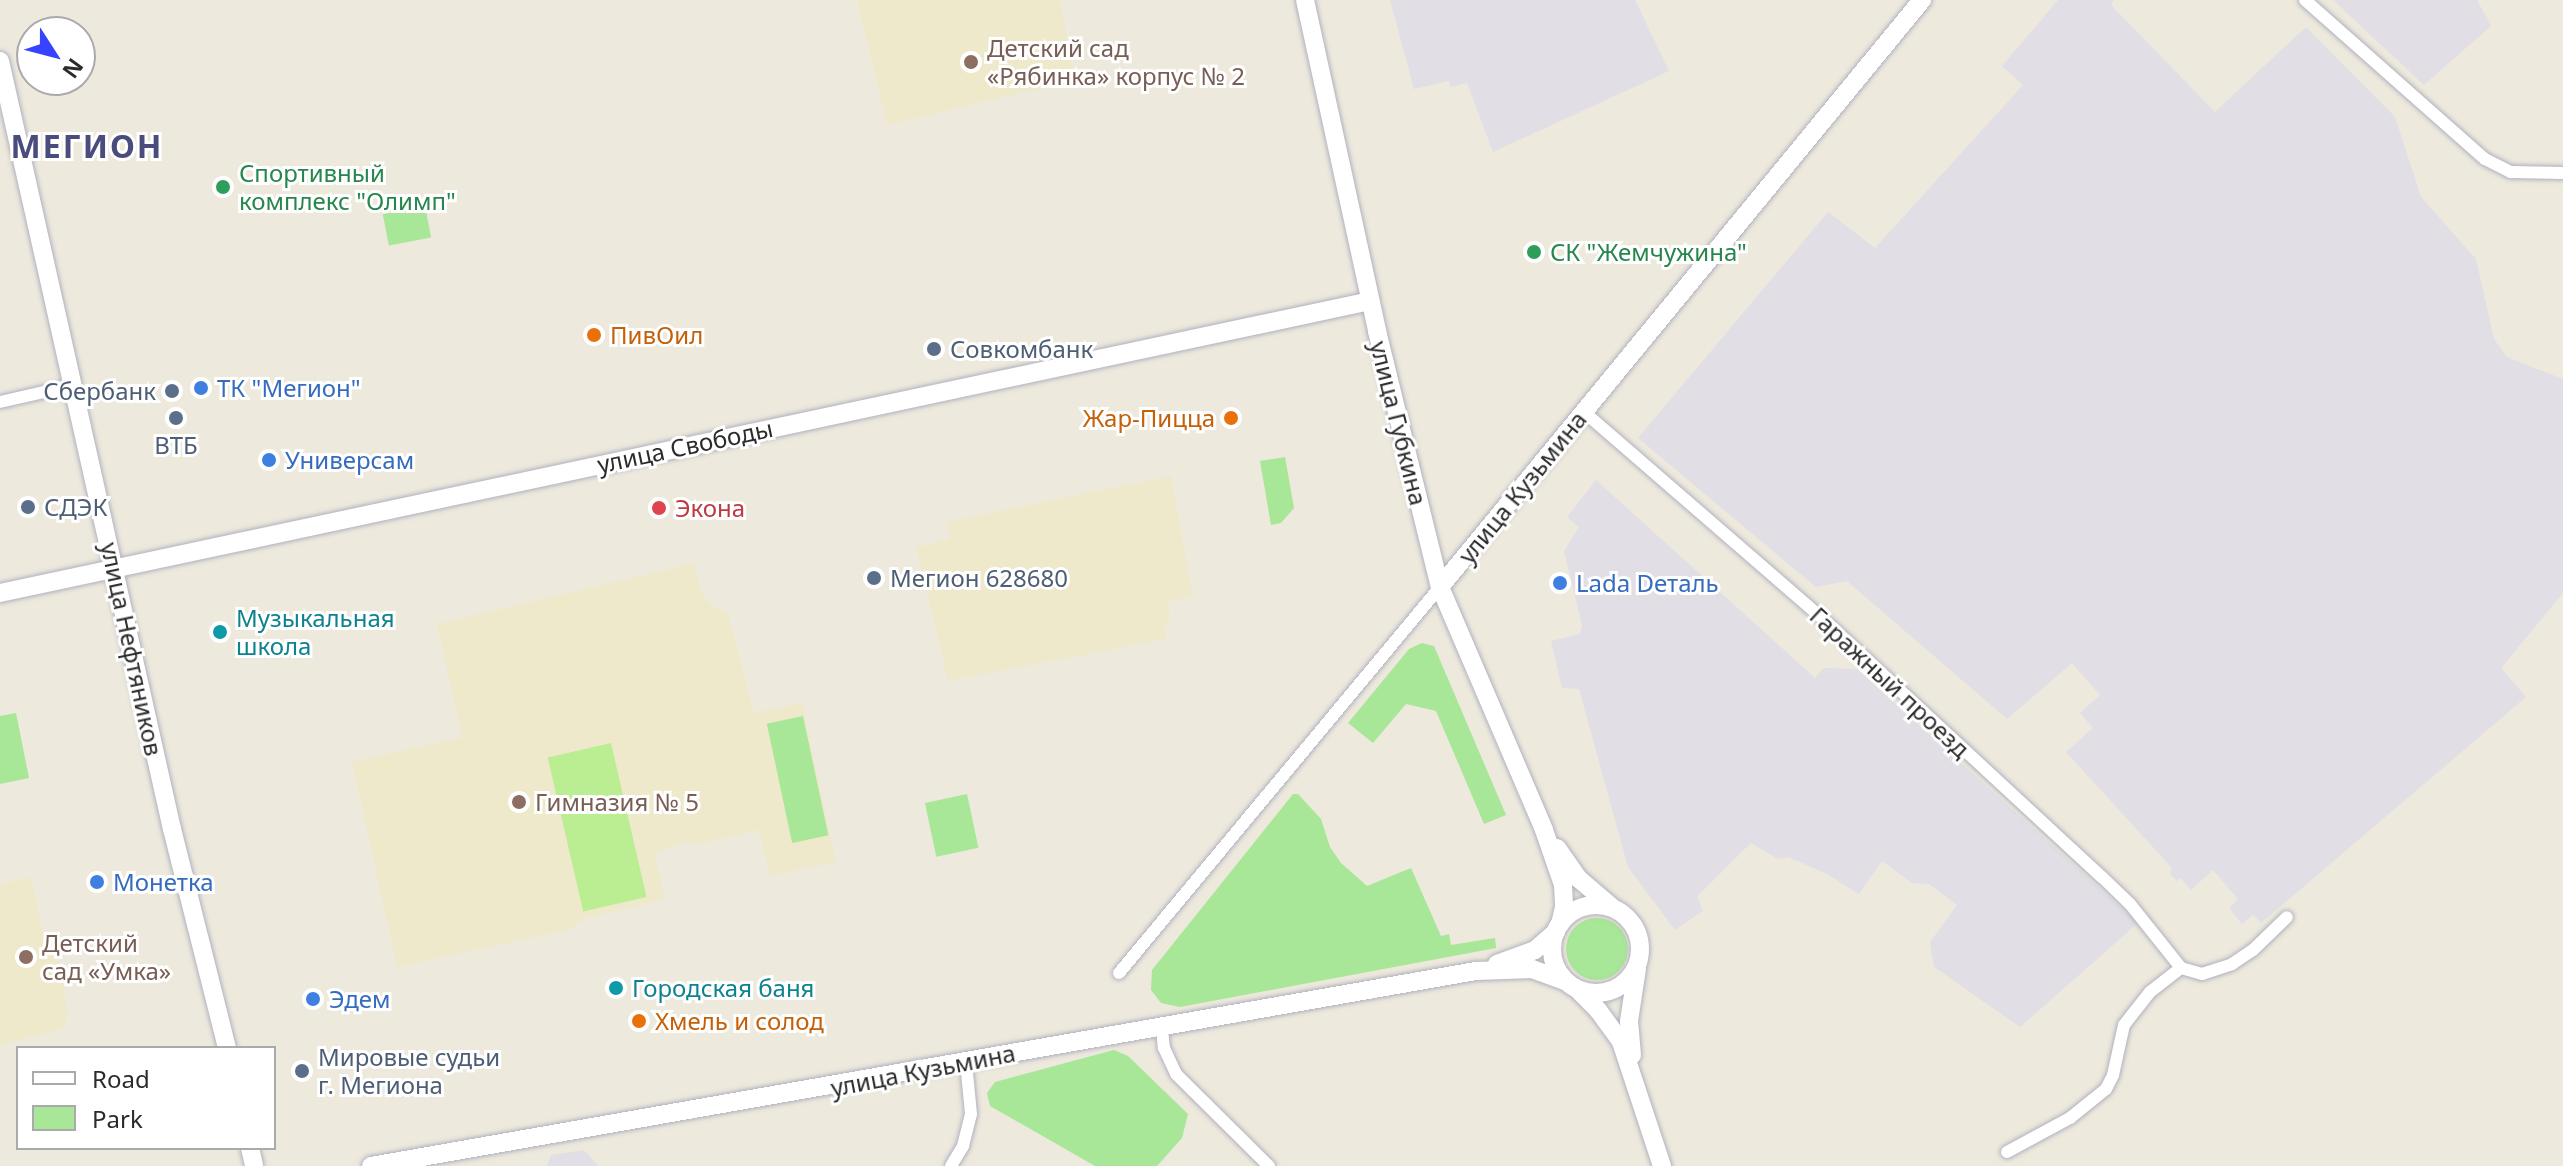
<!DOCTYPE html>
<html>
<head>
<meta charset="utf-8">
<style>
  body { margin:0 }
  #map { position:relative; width:2563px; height:1166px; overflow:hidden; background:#ede9dd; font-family:"Noto Sans",sans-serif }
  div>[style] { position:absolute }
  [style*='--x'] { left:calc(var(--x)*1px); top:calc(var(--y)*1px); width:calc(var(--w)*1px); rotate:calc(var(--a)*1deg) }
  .industrial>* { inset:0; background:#e1dee6 }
  .education>* { inset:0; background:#efe9cc }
  .green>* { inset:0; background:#a8e698; transform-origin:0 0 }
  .round { border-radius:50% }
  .pitch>* { inset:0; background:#bbed93; transform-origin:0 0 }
  .roads { filter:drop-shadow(0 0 2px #b1b1bf) drop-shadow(0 0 2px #b1b1bf) }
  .street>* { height:12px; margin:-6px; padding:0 6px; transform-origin:6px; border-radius:6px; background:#fff }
  .secondary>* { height:18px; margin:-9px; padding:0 9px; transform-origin:9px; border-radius:9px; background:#fff }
  .secondary>.ring { margin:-9px; padding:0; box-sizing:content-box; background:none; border:18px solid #fff; border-radius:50% }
  .dots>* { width:22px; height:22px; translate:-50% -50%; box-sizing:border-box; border:4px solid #fff; border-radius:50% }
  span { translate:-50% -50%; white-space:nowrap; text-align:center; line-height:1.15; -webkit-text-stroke:6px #fff; paint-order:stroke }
  .education-label { font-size:24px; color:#785e54 }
  .left { translate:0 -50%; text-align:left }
  .leisure-label { font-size:24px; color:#27864d }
  .food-label { font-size:24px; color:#c56008 }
  .right { translate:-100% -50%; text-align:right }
  .service-label { font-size:24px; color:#4e5e75 }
  .shop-label { font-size:24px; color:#366cbe }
  .street-label { font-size:24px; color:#2b2b2b }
  .health-label { font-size:24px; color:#be3a42 }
  .culture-label { font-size:24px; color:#0d838f }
  .district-label { font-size:32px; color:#4a4c7e; font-weight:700; letter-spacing:2px }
  .legend { position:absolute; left:16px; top:1046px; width:260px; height:104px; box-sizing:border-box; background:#fff; border:2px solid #aaa; margin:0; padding:10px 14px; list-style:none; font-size:24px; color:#2b2b2b }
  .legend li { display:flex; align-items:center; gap:16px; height:40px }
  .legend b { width:40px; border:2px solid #aaa }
  .north { position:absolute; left:16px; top:16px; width:80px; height:80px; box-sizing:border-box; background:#fff; border:2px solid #aaa; border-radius:50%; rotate:126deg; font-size:22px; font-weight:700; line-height:32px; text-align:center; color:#2b2b2b }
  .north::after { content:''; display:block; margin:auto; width:28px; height:36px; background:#3843ff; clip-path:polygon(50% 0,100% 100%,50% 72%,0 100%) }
</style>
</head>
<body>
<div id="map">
  <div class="industrial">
    <i style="clip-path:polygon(1390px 0,1635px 0,1669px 71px,1493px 152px,1467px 83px,1451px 87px,1449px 81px,1414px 89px)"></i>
    <i style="clip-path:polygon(2058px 0,2114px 0,2111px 5px,2215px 112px,2306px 27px,2395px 117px,2421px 197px,2476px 259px,2494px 339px,2507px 357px,2563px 379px,2563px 593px,2501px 668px,2526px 697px,2261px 923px,2253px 915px,2242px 924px,2229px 908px,2238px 899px,2213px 870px,2191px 890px,2181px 878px,2177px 881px,2170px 874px,2172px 868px,2066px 752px,2093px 728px,2080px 713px,2100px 695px,2072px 663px,2007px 719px,1847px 581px,1816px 587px,1638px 438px,1828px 212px,1875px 248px,2023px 85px,2002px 66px)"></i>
    <i style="clip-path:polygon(2333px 0,2477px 0,2491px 26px,2424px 85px)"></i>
    <i style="clip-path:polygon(1596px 480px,1815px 678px,1824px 668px,1857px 669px,2138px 923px,2020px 1027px,1934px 967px,1930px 942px,1957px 905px,1929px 884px,1912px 883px,1882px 861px,1859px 894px,1827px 874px,1788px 857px,1778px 859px,1751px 843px,1697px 897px,1703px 911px,1675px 930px,1628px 867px,1579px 689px,1562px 688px,1551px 641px,1580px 634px,1582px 625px,1564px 551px,1579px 527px,1567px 517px)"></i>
    <i style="clip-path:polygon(584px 1150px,598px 1166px,547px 1166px,551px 1155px)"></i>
  </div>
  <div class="education">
    <i style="clip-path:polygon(857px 0,1060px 0,1075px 80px,887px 125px)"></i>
    <i style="clip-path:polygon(1171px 476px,1193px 597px,1168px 602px,1170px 621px,1164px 622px,1166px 639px,948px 681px,916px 547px,950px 539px,946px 522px)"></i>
    <i style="clip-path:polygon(694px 563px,702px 594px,711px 605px,728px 613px,754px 713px,802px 703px,836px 862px,770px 876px,759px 830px,699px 844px,685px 843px,654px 852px,665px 899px,584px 919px,569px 930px,397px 967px,352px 762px,462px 737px,437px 624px)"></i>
    <i style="clip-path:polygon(31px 877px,47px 951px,59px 963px,68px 1014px,63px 1029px,0 1045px,0 884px)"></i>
  </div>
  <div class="green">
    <i style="left:425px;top:206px;width:32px;height:43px;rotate:79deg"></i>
    <i style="clip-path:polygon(1285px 457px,1294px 508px,1281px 523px,1271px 525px,1260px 461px)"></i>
    <i style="clip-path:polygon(1422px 643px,1434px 646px,1506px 815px,1484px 824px,1436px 711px,1406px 704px,1373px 743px,1348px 723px,1409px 649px)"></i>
    <i style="clip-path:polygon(16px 713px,29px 778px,0 784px,0 716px)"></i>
    <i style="left:803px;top:716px;width:122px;height:37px;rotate:78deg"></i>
    <i style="left:967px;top:794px;width:55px;height:43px;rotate:78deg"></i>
    <i style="clip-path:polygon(1293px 794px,1298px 794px,1321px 819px,1330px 847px,1341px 863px,1367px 886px,1411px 868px,1441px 936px,1449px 934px,1451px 945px,1495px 938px,1496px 948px,1180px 1007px,1161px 1003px,1151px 990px,1152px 970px)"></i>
    <i class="round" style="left:1566px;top:918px;width:62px;height:62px"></i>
    <i style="clip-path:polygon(1114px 1050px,1128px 1056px,1188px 1114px,1182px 1138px,1157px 1166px,1095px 1166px,990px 1106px,987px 1093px,995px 1082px)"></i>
  </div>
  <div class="pitch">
    <i style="left:611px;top:743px;width:158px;height:65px;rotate:77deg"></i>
  </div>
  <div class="roads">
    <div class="street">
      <i style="--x:2305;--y:0;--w:240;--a:41.5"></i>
      <i style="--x:2485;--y:159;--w:29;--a:27"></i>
      <i style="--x:2511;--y:172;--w:52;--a:1.1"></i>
      <i style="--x:0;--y:402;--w:77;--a:-12.8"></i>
      <i style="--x:1584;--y:412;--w:316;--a:40.9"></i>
      <i style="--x:1823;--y:619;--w:380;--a:42.8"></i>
      <i style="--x:2102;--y:877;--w:39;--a:44"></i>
      <i style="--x:2130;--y:904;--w:82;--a:51.4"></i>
      <i style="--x:1119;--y:973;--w:502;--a:-50.25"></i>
      <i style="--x:1162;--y:1027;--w:21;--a:85"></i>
      <i style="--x:1164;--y:1048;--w:29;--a:65"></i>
      <i style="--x:1176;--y:1074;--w:131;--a:44.7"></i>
      <i style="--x:2007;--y:1152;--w:72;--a:-28.4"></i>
      <i style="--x:2070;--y:1118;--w:46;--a:-38.9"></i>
      <i style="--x:2106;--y:1089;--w:16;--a:-63"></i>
      <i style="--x:2113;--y:1075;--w:51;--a:-77.6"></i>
      <i style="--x:2124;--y:1025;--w:42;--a:-51.8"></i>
      <i style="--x:2150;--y:992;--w:39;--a:-38"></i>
      <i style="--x:2181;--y:968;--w:22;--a:16"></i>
      <i style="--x:2202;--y:974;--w:32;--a:-18"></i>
      <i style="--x:2232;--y:964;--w:25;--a:-34"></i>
      <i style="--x:2253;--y:950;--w:47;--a:-44.1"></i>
      <i style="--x:951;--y:1166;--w:23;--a:-59"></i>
      <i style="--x:963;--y:1146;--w:33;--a:-76"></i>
      <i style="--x:971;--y:1114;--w:52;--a:-95.5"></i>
    </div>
    <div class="secondary">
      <i style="--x:1305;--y:0;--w:339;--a:77.7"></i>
      <i style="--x:1377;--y:331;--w:264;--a:76.2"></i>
      <i style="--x:1440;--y:587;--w:264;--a:66.8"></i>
      <i style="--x:1544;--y:830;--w:58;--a:70.9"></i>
      <i style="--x:1563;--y:885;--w:22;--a:87"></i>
      <i style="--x:1564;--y:907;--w:18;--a:103"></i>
      <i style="--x:0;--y:61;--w:787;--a:77.38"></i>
      <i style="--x:172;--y:829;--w:226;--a:75.9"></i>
      <i style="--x:1440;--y:587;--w:760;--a:-50.61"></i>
      <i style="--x:0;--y:593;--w:1401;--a:-12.03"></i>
      <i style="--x:1557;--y:848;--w:38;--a:55"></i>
      <i style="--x:1579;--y:879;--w:45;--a:40.5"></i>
      <i class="ring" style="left:1552px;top:905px;width:70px;height:70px"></i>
      <i style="--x:1497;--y:964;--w:40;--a:-20.2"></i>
      <i style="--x:1535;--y:950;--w:28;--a:-41"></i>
      <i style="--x:1579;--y:991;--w:27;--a:45"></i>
      <i style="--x:1598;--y:1010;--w:39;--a:54"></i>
      <i style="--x:1621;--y:1042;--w:131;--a:71.7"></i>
      <i style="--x:1632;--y:1055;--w:34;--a:-95"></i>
      <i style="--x:1629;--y:1021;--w:53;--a:-81.3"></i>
      <i style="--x:250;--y:1148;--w:18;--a:77"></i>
      <i style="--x:371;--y:1166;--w:1122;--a:-10.01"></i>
      <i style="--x:1476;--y:971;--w:56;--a:-2"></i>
      <i style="--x:1532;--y:969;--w:35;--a:20"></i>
    </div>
  </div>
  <div class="dots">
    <i style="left:971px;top:62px;background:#8d6e63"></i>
    <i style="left:223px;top:187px;background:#2e9e5b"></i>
    <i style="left:1534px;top:252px;background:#2e9e5b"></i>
    <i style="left:594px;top:335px;background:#e8710a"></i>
    <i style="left:934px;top:349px;background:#5c6f8a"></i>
    <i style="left:201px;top:388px;background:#3f7fe0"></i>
    <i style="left:172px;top:391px;background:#5c6f8a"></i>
    <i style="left:176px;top:418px;background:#5c6f8a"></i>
    <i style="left:1231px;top:418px;background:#e8710a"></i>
    <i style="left:269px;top:460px;background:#3f7fe0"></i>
    <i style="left:28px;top:507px;background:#5c6f8a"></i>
    <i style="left:659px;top:508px;background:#e0444e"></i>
    <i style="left:874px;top:578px;background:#5c6f8a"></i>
    <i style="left:1560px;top:583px;background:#3f7fe0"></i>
    <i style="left:220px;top:632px;background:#0f9aa8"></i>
    <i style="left:519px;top:802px;background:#8d6e63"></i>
    <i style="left:97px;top:882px;background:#3f7fe0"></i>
    <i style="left:26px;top:957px;background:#8d6e63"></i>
    <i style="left:616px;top:988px;background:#0f9aa8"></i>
    <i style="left:313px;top:999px;background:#3f7fe0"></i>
    <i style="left:639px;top:1021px;background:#e8710a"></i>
    <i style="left:302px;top:1071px;background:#5c6f8a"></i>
  </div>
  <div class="education-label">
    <span class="left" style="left:987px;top:62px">Детский сад<br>«Рябинка» корпус № 2</span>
    <span class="left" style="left:535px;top:802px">Гимназия № 5</span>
    <span class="left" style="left:42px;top:957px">Детский<br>сад «Умка»</span>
  </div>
  <div class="leisure-label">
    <span class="left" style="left:239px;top:187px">Спортивный<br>комплекс "Олимп"</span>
    <span class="left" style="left:1550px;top:252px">СК "Жемчужина"</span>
  </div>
  <div class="food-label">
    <span class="left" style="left:610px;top:335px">ПивОил</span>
    <span class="right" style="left:1215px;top:418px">Жар-Пицца</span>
    <span class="left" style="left:655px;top:1021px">Хмель и солод</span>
  </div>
  <div class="service-label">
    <span class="left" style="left:950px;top:349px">Совкомбанк</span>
    <span class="right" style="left:156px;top:391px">Сбербанк</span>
    <span style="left:176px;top:445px">ВТБ</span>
    <span class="left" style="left:44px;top:507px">СДЭК</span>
    <span class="left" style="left:890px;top:578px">Мегион 628680</span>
    <span class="left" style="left:318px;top:1071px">Мировые судьи<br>г. Мегиона</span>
  </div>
  <div class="shop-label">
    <span class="left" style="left:217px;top:388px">ТК "Мегион"</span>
    <span class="left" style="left:285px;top:460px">Универсам</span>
    <span class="left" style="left:1576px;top:583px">Lada Dеталь</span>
    <span class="left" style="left:113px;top:882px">Монетка</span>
    <span class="left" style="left:329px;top:999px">Эдем</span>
  </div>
  <div class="street-label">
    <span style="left:1399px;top:423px;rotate:76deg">улица Губкина</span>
    <span style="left:685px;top:446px;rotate:-12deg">улица Свободы</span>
    <span style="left:1522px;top:487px;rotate:-51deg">улица Кузьмина</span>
    <span style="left:132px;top:649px;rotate:78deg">улица Нефтяников</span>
    <span style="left:1890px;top:682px;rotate:43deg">Гаражный проезд</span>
    <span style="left:923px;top:1070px;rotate:-11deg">улица Кузьмина</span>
  </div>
  <div class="health-label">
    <span class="left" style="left:675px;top:508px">Экона</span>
  </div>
  <div class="culture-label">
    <span class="left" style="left:236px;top:632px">Музыкальная<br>школа</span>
    <span class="left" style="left:632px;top:988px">Городская баня</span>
  </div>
  <div class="district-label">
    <span style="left:87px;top:146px">МЕГИОН</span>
  </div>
  <ul class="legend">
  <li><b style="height:10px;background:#fff"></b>Road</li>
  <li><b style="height:22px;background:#a8e698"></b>Park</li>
  </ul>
  <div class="north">N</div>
</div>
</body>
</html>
